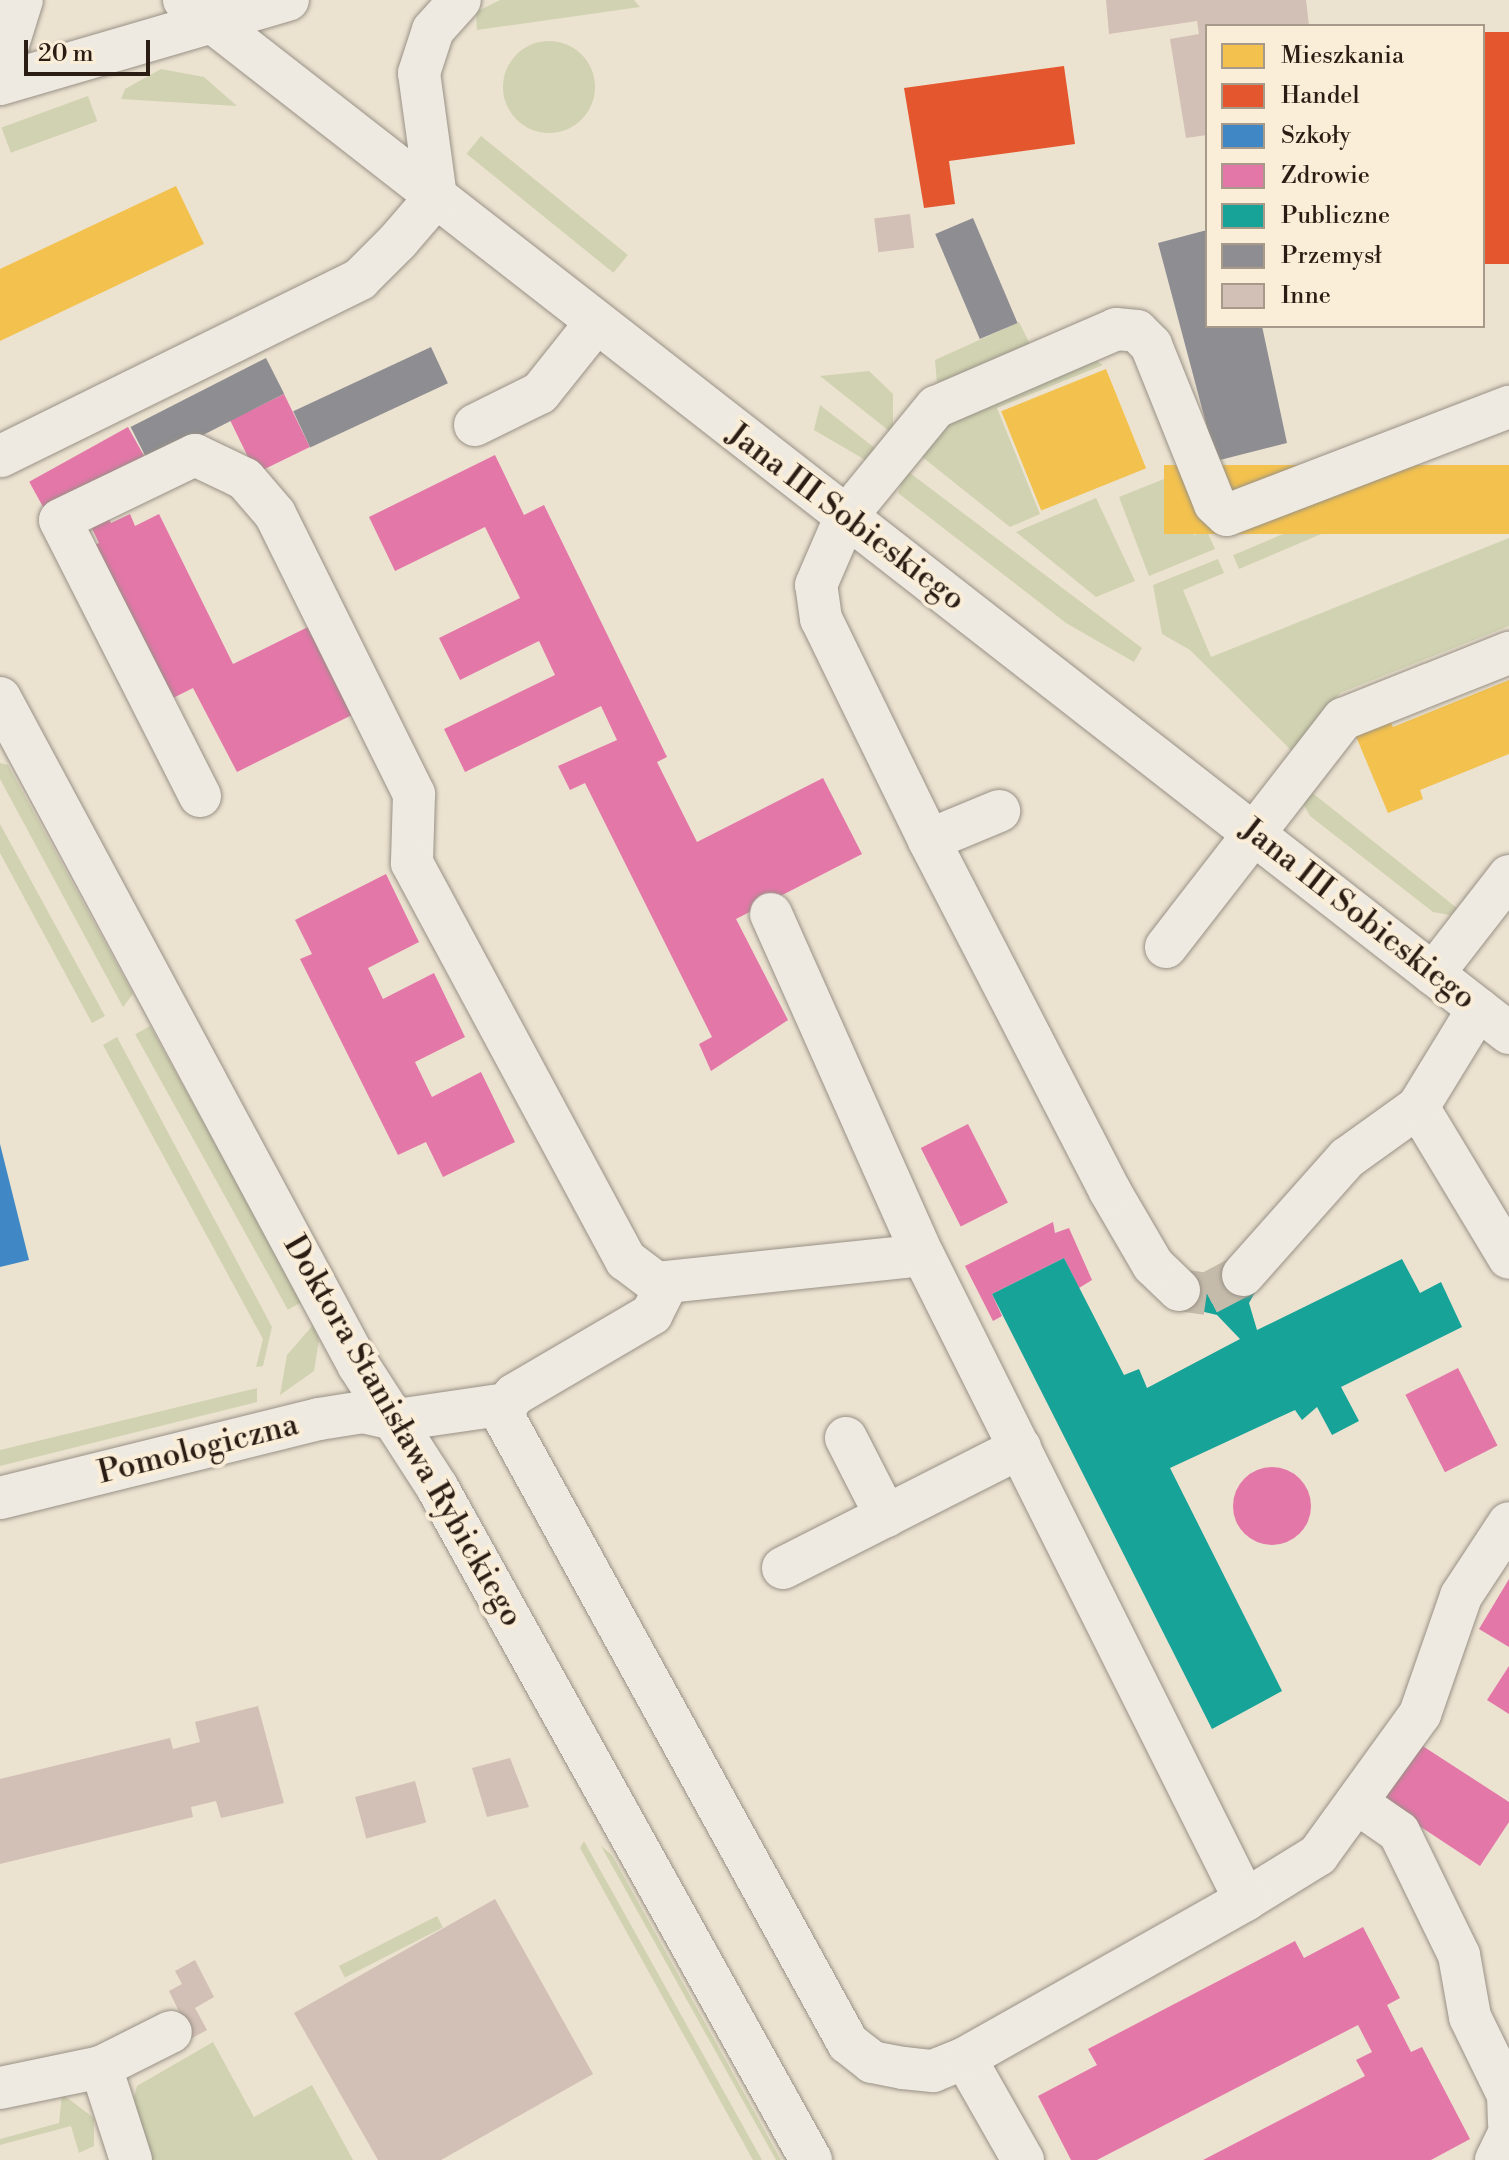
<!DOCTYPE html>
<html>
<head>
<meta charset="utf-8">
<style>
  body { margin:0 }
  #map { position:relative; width:1509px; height:2160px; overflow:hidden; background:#ece2d0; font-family:"Libre Bodoni",serif }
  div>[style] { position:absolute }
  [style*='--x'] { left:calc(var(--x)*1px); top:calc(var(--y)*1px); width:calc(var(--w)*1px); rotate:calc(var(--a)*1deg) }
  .green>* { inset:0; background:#d0d2b1; transform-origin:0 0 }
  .round { border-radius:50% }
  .homes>* { inset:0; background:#f2c14e; transform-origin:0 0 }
  .shops>* { inset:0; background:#e4572e; transform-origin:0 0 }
  .schools>* { inset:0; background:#3f88c5 }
  .health>* { inset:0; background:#e377a8; transform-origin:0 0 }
  .public>* { inset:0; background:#17a398 }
  .industry>* { inset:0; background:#8d8d92; transform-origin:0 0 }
  .building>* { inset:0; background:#d2bfb5; transform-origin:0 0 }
  .minor-tunnel>* { height:42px; margin-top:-21px; transform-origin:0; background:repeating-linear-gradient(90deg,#c5bbaa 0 42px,transparent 0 63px) }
  .roads { filter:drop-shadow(0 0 2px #989186) drop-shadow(0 0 2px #989186) }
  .minor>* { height:42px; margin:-21px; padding:0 21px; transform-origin:21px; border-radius:21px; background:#efeae1 }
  span { translate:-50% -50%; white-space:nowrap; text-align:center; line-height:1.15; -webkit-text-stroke:8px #faeed9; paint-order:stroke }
  .street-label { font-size:32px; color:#2b1d13 }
  .legend { position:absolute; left:1205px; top:24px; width:280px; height:304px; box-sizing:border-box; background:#faeed9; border:2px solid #a79a8a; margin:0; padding:10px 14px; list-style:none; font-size:24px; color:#2b1d13 }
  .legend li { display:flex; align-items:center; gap:16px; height:40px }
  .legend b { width:40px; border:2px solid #a79a8a }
  .scale { position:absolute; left:24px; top:40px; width:126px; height:36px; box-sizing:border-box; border:4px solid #2b1d13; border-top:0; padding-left:10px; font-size:24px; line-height:28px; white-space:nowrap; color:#2b1d13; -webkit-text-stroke:6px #faeed9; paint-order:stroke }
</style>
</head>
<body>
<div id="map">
  <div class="green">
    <i style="clip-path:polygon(500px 0,634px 0,640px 7px,477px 30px,476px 12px)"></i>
    <i class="round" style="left:503px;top:41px;width:92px;height:92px"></i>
    <i style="clip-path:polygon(161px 69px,204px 77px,237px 106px,121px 99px,125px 89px)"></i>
    <i style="left:88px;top:96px;width:27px;height:92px;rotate:70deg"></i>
    <i style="left:481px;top:136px;width:189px;height:23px;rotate:39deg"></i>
    <i style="clip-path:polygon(1019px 322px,1031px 346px,937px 383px,935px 360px)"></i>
    <i style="clip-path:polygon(1092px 358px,1103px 365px,997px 408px,1040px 514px,1010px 527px,916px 452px,942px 423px)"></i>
    <i style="clip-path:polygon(869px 371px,893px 394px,893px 434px,820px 376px)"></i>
    <i style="clip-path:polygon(820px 405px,876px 449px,867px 461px,814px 430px)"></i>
    <i style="clip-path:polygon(906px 470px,1142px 648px,1134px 662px,1066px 623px,898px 493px)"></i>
    <i style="clip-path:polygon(1169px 477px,1194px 535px,1207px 531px,1215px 549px,1149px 576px,1119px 497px)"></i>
    <i style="left:1416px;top:481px;width:15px;height:91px;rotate:70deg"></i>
    <i style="clip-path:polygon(1096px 498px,1135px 581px,1096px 597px,1016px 532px)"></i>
    <i style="left:1316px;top:520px;width:15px;height:90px;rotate:67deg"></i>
    <i style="clip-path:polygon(1509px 538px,1509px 626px,1340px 693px,1292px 751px,1190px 650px,1162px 634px,1153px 585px,1218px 559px,1224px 573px,1183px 590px,1211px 657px)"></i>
    <i style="clip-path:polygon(0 763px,8px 765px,133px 994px,123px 1007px,0 779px)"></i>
    <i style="clip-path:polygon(1305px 787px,1457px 908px,1450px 915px,1433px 912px,1310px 816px,1301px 800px)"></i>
    <i style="clip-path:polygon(0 824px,105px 1016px,92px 1023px,0 853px)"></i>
    <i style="left:150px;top:1026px;width:315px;height:17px;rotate:61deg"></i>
    <i style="clip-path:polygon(117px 1037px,272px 1327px,263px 1366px,256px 1367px,263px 1339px,103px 1045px)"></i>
    <i style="clip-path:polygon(313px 1325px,319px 1340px,314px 1371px,280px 1395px,287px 1355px)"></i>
    <i style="clip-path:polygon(257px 1388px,257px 1402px,0 1466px,0 1450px)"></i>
    <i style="clip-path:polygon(584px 1841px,762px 2160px,753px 2160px,580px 1848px)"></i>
    <i style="clip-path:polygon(601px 1846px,612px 1855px,781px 2160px,776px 2160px)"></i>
    <i style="left:437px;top:1916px;width:13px;height:110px;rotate:63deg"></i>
    <i style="clip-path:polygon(213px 2042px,254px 2117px,312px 2085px,353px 2160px,148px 2160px,132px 2105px,137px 2086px)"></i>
    <i style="clip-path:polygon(62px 2094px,94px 2118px,94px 2146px,79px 2153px,71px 2126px,0 2145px,0 2139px,59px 2123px)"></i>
  </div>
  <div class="homes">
    <i style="clip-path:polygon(176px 186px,204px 244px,0 341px,0 269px)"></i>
    <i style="left:1106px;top:369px;width:107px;height:113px;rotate:68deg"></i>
    <i style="left:1509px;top:465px;width:69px;height:345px;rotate:90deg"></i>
    <i style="clip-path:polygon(1509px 680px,1509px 754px,1420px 790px,1423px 799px,1388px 813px,1355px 734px,1390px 720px,1393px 727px)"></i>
  </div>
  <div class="shops">
    <i style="left:1509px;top:32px;width:232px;height:26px;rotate:90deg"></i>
    <i style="clip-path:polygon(1064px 66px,1075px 144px,949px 161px,955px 204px,924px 208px,904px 88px)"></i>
  </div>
  <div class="schools">
    <i style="clip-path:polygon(0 1144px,29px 1260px,0 1267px)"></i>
  </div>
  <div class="health">
    <i style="left:284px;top:394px;width:59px;height:60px;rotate:64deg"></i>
    <i style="left:128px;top:427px;width:35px;height:113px;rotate:61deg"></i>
    <i style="clip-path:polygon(495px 455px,524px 515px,544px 505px,667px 757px,657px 762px,697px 842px,823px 778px,862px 854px,736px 919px,788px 1020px,711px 1071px,699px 1044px,712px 1037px,585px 783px,570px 790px,558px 766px,617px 740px,601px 706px,465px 772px,444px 729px,555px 675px,539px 641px,460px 680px,439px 638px,520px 598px,485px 527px,395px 571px,369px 517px)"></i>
    <i style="clip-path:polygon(106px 513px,111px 523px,130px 514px,135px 526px,159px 514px,233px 664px,316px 623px,358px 712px,237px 772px,193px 688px,165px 702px,90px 547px,99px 543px,89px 522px)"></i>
    <i style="clip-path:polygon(386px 874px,419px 942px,368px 968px,383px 999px,434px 973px,465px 1037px,415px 1062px,432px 1097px,481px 1072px,515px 1142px,443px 1177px,426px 1142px,398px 1155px,300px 959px,312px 954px,295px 920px)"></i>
    <i style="left:968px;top:1124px;width:88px;height:53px;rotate:63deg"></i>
    <i style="clip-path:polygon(1053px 1222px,1055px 1233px,1069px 1228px,1092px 1280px,1079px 1288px,1064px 1258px,992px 1294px,1002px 1316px,993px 1321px,965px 1266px)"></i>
    <i style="left:1458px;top:1368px;width:87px;height:59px;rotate:63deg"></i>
    <i class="round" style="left:1233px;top:1467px;width:78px;height:78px"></i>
    <i style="clip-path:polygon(1509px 1579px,1509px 1647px,1479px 1629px)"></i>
    <i style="clip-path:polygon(1509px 1666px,1509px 1714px,1487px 1700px)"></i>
    <i style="clip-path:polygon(1418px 1743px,1509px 1802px,1509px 1822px,1480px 1866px,1380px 1800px)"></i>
    <i style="clip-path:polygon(1363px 1927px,1400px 1998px,1387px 2005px,1411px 2052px,1422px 2047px,1470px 2139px,1431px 2160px,1203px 2160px,1365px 2076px,1356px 2060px,1372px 2052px,1358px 2025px,1097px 2160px,1071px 2160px,1038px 2096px,1097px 2065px,1088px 2049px,1295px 1941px,1304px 1958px)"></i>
  </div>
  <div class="public">
    <i style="clip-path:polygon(1064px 1258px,1124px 1375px,1139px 1369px,1147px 1388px,1240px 1339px,1217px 1315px,1175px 1305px,1185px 1271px,1202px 1276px,1228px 1263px,1258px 1287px,1249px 1303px,1257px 1330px,1402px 1259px,1420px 1293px,1441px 1282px,1462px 1327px,1341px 1387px,1359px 1421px,1332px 1435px,1317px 1407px,1302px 1420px,1295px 1410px,1170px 1468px,1282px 1691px,1212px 1729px,992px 1294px)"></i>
  </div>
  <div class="industry">
    <i style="left:973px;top:218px;width:114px;height:41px;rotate:67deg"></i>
    <i style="clip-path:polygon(1207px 230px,1207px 326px,1262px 326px,1287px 443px,1216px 461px,1158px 243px)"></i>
    <i style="left:431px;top:347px;width:40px;height:152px;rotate:65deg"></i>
    <i style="left:266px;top:358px;width:40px;height:152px;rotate:63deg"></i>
  </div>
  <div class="building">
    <i style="clip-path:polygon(1106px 0,1306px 0,1309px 26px,1207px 26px,1207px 135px,1186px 138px,1170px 39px,1199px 34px,1197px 21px,1109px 34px)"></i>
    <i style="left:910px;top:214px;width:34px;height:36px;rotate:83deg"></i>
    <i style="clip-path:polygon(258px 1706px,284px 1803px,221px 1818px,216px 1801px,191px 1807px,193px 1817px,0 1864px,0 1779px,170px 1738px,173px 1749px,200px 1742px,195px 1722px)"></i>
    <i style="clip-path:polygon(510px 1758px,529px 1807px,487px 1817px,472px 1768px)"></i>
    <i style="left:415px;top:1781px;width:43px;height:62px;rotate:75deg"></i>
    <i style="clip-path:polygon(495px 1899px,593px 2074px,441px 2160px,378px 2160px,294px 2013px)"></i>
    <i style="clip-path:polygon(195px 1960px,214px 1997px,195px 2008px,207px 2030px,192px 2038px,169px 1991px,182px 1984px,175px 1971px)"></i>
  </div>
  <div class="minor-tunnel">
    <i style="--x:1179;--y:1290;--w:28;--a:8"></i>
    <i style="--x:1207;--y:1294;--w:41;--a:-27.8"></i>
  </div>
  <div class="roads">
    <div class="minor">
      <i style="--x:184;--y:0;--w:1680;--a:37.94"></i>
      <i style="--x:0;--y:70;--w:73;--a:-72.6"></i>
      <i style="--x:0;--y:84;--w:300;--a:-16.3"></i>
      <i style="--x:475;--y:425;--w:72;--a:-26.2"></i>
      <i style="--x:540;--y:393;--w:88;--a:-51.4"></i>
      <i style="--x:1;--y:456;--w:400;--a:-26.2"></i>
      <i style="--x:360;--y:279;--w:54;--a:-45"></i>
      <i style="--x:398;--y:241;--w:58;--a:-49.2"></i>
      <i style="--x:436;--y:197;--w:125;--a:-97.8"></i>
      <i style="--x:419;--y:73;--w:45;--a:-72"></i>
      <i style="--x:433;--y:30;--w:40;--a:-48"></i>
      <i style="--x:0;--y:698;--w:758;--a:61.75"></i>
      <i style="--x:359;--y:1366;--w:144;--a:57.2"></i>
      <i style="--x:437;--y:1487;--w:770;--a:60.94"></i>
      <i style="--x:200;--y:796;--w:309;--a:-116.9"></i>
      <i style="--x:60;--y:520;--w:150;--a:-25.7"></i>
      <i style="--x:195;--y:455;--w:55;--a:25.6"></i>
      <i style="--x:245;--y:479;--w:46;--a:49.4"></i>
      <i style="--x:275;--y:514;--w:313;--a:63.6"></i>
      <i style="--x:414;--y:794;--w:69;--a:91.7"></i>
      <i style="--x:412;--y:863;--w:451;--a:61.7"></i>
      <i style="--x:626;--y:1260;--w:39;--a:37"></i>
      <i style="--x:657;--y:1283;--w:267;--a:-6"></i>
      <i style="--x:923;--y:1255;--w:721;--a:63.47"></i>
      <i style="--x:1245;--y:1900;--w:86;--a:-31.7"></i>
      <i style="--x:1318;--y:1855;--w:174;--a:-54.1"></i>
      <i style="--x:1420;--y:1714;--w:125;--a:-70.8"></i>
      <i style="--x:1461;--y:1596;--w:87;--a:-56.7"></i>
      <i style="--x:929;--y:840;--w:76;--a:-22.5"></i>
      <i style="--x:771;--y:914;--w:373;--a:66"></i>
      <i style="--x:1166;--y:947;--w:289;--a:-52.2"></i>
      <i style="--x:1343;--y:719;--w:179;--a:-21.7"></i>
      <i style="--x:1433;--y:974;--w:124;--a:-52.2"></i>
      <i style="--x:1418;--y:1107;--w:176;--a:58.9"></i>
      <i style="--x:1243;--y:1275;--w:157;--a:-48.4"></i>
      <i style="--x:1347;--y:1158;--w:87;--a:-35.7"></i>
      <i style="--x:1418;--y:1107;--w:115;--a:-58.5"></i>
      <i style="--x:668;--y:1282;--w:36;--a:117"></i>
      <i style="--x:652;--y:1314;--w:160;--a:149.6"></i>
      <i style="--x:514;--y:1395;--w:15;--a:127"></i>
      <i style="--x:505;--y:1407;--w:14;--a:86"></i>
      <i style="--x:506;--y:1421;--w:710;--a:61.2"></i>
      <i style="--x:848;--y:2043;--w:31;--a:38"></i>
      <i style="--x:872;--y:2062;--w:32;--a:11"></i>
      <i style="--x:903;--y:2068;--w:30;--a:6"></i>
      <i style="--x:933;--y:2071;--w:35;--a:-22"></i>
      <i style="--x:1179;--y:1290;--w:36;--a:-136"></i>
      <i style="--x:1153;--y:1265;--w:86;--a:-120.2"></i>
      <i style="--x:1110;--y:1191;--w:395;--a:-117.3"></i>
      <i style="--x:929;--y:840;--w:246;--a:-116"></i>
      <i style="--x:821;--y:619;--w:34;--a:-98"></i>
      <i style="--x:816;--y:585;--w:73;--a:-66.6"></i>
      <i style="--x:845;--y:518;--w:144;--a:-50.7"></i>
      <i style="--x:936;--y:407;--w:196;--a:-23.4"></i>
      <i style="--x:1116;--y:329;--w:21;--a:5"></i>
      <i style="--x:1137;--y:331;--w:20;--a:45"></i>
      <i style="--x:1151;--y:345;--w:171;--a:68.1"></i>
      <i style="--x:1215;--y:504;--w:16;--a:43"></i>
      <i style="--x:1227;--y:515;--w:302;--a:-21"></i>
      <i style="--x:846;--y:1438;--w:88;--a:62.9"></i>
      <i style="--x:0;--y:1498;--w:329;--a:-13.9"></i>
      <i style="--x:319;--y:1419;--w:45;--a:-9"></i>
      <i style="--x:363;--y:1412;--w:35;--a:13"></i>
      <i style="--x:397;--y:1420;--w:111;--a:-8.3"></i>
      <i style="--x:783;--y:1568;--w:266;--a:-26.9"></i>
      <i style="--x:1357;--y:1803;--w:51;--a:34.6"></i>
      <i style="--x:1399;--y:1832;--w:137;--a:64"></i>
      <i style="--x:1459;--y:1955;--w:63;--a:79.9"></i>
      <i style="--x:1470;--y:2017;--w:87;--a:64"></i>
      <i style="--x:1508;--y:2095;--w:28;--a:88"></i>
      <i style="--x:0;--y:2088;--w:103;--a:-11.7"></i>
      <i style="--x:131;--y:2160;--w:98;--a:-107.9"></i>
      <i style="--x:101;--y:2067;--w:78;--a:-26.6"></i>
      <i style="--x:1023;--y:2160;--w:117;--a:-119.6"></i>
      <i style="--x:965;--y:2058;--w:322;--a:-29.4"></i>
      <i style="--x:1496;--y:2160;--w:30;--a:-64"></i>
    </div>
  </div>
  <div class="street-label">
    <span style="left:846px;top:517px;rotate:37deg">Jana III Sobieskiego</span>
    <span style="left:1358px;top:914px;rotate:38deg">Jana III Sobieskiego</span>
    <span style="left:403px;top:1431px;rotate:60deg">Doktora Stanisława Rybickiego</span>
    <span style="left:198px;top:1449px;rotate:-14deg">Pomologiczna</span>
  </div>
  <ul class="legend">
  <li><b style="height:22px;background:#f2c14e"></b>Mieszkania</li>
  <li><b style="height:22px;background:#e4572e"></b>Handel</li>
  <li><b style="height:22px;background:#3f88c5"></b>Szkoły</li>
  <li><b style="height:22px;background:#e377a8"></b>Zdrowie</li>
  <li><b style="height:22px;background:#17a398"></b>Publiczne</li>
  <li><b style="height:22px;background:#8d8d92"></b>Przemysł</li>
  <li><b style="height:22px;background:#d2bfb5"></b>Inne</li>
  </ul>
  <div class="scale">20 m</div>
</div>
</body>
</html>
